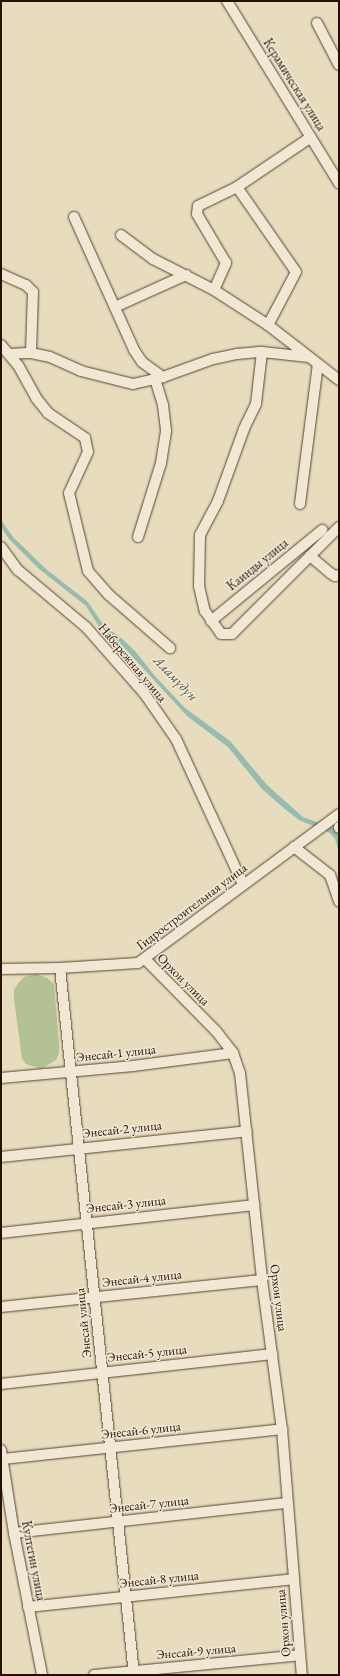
<!DOCTYPE html>
<html>
<head>
<meta charset="utf-8">
<style>
  body { margin:0 }
  #map { position:relative; width:340px; height:1676px; overflow:hidden; background:#e8dcbe; font-family:"EB Garamond",serif }
  div>[style] { position:absolute }
  [style*='--x'] { left:calc(var(--x)*1px); top:calc(var(--y)*1px); width:calc(var(--w)*1px); rotate:calc(var(--a)*1deg) }
  .green>* { inset:0; background:#b3c194 }
  .water>* { inset:0; background:#97bcaf }
  .roads { filter:drop-shadow(0 0 1px #574330) drop-shadow(0 0 1px #574330) }
  .minor>* { height:10px; margin:-5px; padding:0 5px; transform-origin:5px; border-radius:5px; background:#f0e8d5 }
  span { translate:-50% -50%; white-space:nowrap; text-align:center; line-height:1.15; -webkit-text-stroke:3px #f0e8d5; paint-order:stroke }
  .street-label { font-size:13px; color:#271000 }
  .water-label { font-size:14px; color:#4e4c3d; font-style:italic }
  .frame { position:absolute; inset:0; border:2px solid #271000; pointer-events:none }
</style>
</head>
<body>
<div id="map">
  <div class="green">
    <i style="clip-path:polygon(36px 974px,47px 978px,54px 984px,59px 1044px,59px 1054px,56px 1060px,41px 1069px,26px 1064px,22px 1059px,14px 999px,14px 990px,19px 982px,24px 977px)"></i>
  </div>
  <div class="water">
    <i style="clip-path:polygon(1px 520px,13px 537px,46px 569px,88px 602px,104px 626px,119px 636px,135px 651px,155px 676px,185px 708px,230px 741px,267px 785px,303px 817px,333px 828px,339px 835px,339px 853px,335px 839px,330px 833px,299px 820px,286px 810px,262px 789px,228px 747px,187px 716px,119px 642px,100px 628px,86px 606px,38px 568px,9px 539px,1px 527px)"></i>
  </div>
  <div class="roads">
    <div class="minor">
      <i style="--x:227;--y:1;--w:214;--a:58.4"></i>
      <i style="--x:317;--y:23;--w:47;--a:62.4"></i>
      <i style="--x:237;--y:187;--w:103;--a:55.2"></i>
      <i style="--x:296;--y:272;--w:60;--a:117.8"></i>
      <i style="--x:74;--y:217;--w:146;--a:65.7"></i>
      <i style="--x:134;--y:350;--w:14;--a:56"></i>
      <i style="--x:142;--y:362;--w:26;--a:36"></i>
      <i style="--x:121;--y:235;--w:40;--a:37"></i>
      <i style="--x:153;--y:259;--w:68;--a:26.9"></i>
      <i style="--x:214;--y:290;--w:64;--a:32.9"></i>
      <i style="--x:268;--y:325;--w:90;--a:37.8"></i>
      <i style="--x:1;--y:274;--w:27;--a:24"></i>
      <i style="--x:26;--y:285;--w:10;--a:45"></i>
      <i style="--x:33;--y:292;--w:61;--a:91.9"></i>
      <i style="--x:214;--y:290;--w:30;--a:-66"></i>
      <i style="--x:226;--y:263;--w:57;--a:-120.6"></i>
      <i style="--x:197;--y:214;--w:8;--a:-83"></i>
      <i style="--x:198;--y:206;--w:43;--a:-26"></i>
      <i style="--x:237;--y:187;--w:89;--a:-34"></i>
      <i style="--x:115;--y:307;--w:78;--a:-24.3"></i>
      <i style="--x:1;--y:345;--w:26;--a:50"></i>
      <i style="--x:18;--y:365;--w:38;--a:61"></i>
      <i style="--x:36;--y:398;--w:19;--a:51"></i>
      <i style="--x:48;--y:413;--w:45;--a:34"></i>
      <i style="--x:85;--y:438;--w:14;--a:78"></i>
      <i style="--x:88;--y:452;--w:45;--a:114.9"></i>
      <i style="--x:69;--y:493;--w:80;--a:76.3"></i>
      <i style="--x:88;--y:571;--w:32;--a:49"></i>
      <i style="--x:109;--y:595;--w:81;--a:41"></i>
      <i style="--x:262;--y:352;--w:52;--a:96.6"></i>
      <i style="--x:256;--y:404;--w:28;--a:116"></i>
      <i style="--x:244;--y:429;--w:77;--a:109.9"></i>
      <i style="--x:218;--y:501;--w:38;--a:118"></i>
      <i style="--x:200;--y:535;--w:51;--a:91.1"></i>
      <i style="--x:199;--y:586;--w:26;--a:77"></i>
      <i style="--x:205;--y:611;--w:28;--a:55"></i>
      <i style="--x:221;--y:634;--w:11;--a:0"></i>
      <i style="--x:232;--y:634;--w:110;--a:-45"></i>
      <i style="--x:310;--y:556;--w:26;--a:40"></i>
      <i style="--x:330;--y:573;--w:6;--a:31"></i>
      <i style="--x:335;--y:576;--w:4;--a:-14"></i>
      <i style="--x:9;--y:354;--w:22;--a:-3"></i>
      <i style="--x:31;--y:353;--w:19;--a:12"></i>
      <i style="--x:50;--y:357;--w:34;--a:24"></i>
      <i style="--x:81;--y:371;--w:54;--a:14"></i>
      <i style="--x:133;--y:384;--w:31;--a:-13"></i>
      <i style="--x:163;--y:377;--w:53;--a:-19.8"></i>
      <i style="--x:213;--y:359;--w:25;--a:-12"></i>
      <i style="--x:237;--y:354;--w:25;--a:-5"></i>
      <i style="--x:262;--y:352;--w:47;--a:6.1"></i>
      <i style="--x:300;--y:504;--w:141;--a:-82.7"></i>
      <i style="--x:138;--y:537;--w:77;--a:-72.7"></i>
      <i style="--x:161;--y:463;--w:33;--a:-81"></i>
      <i style="--x:166;--y:430;--w:25;--a:-97"></i>
      <i style="--x:163;--y:405;--w:27;--a:-107"></i>
      <i style="--x:1;--y:547;--w:29;--a:54"></i>
      <i style="--x:18;--y:570;--w:89;--a:40"></i>
      <i style="--x:86;--y:627;--w:88;--a:48.7"></i>
      <i style="--x:144;--y:693;--w:56;--a:55.2"></i>
      <i style="--x:176;--y:739;--w:160;--a:65.2"></i>
      <i style="--x:310;--y:556;--w:41;--a:-45"></i>
      <i style="--x:211;--y:621;--w:144;--a:-39.3"></i>
      <i style="--x:339;--y:827;--w:1;--a:90"></i>
      <i style="--x:294;--y:847;--w:46;--a:37.9"></i>
      <i style="--x:330;--y:875;--w:28;--a:71"></i>
      <i style="--x:145;--y:959;--w:101;--a:45.4"></i>
      <i style="--x:216;--y:1031;--w:28;--a:52"></i>
      <i style="--x:233;--y:1053;--w:21;--a:71"></i>
      <i style="--x:240;--y:1073;--w:208;--a:83.9"></i>
      <i style="--x:262;--y:1280;--w:150;--a:82.4"></i>
      <i style="--x:282;--y:1429;--w:247;--a:85.4"></i>
      <i style="--x:60;--y:968;--w:711;--a:84.02"></i>
      <i style="--x:1;--y:969;--w:59;--a:-1"></i>
      <i style="--x:60;--y:968;--w:78;--a:-3.7"></i>
      <i style="--x:138;--y:963;--w:250;--a:-36.5"></i>
      <i style="--x:1;--y:1078;--w:133;--a:-5.2"></i>
      <i style="--x:133;--y:1066;--w:101;--a:-7.4"></i>
      <i style="--x:1;--y:1157;--w:247;--a:-6"></i>
      <i style="--x:1;--y:1233;--w:255;--a:-6.3"></i>
      <i style="--x:1;--y:1307;--w:262;--a:-5.9"></i>
      <i style="--x:1;--y:1384;--w:273;--a:-6.3"></i>
      <i style="--x:1;--y:1450;--w:84;--a:81.1"></i>
      <i style="--x:14;--y:1533;--w:145;--a:78.8"></i>
      <i style="--x:3;--y:1459;--w:281;--a:-6.1"></i>
      <i style="--x:14;--y:1533;--w:274;--a:-6.3"></i>
      <i style="--x:28;--y:1607;--w:266;--a:-6"></i>
      <i style="--x:94;--y:1675;--w:207;--a:-5.5"></i>
    </div>
  </div>
  <div class="street-label">
    <span style="left:294px;top:85px;rotate:58deg">Керамическая улица</span>
    <span style="left:258px;top:565px;rotate:-39deg">Каинды улица</span>
    <span style="left:132px;top:663px;rotate:50deg">Набережная улица</span>
    <span style="left:192px;top:907px;rotate:-37deg">Гидростроительная улица</span>
    <span style="left:183px;top:980px;rotate:45deg">Орхон улица</span>
    <span style="left:116px;top:1054px;rotate:-6deg">Энесай-1 улица</span>
    <span style="left:122px;top:1130px;rotate:-6deg">Энесай-2 улица</span>
    <span style="left:126px;top:1205px;rotate:-6deg">Энесай-3 улица</span>
    <span style="left:142px;top:1279px;rotate:-6deg">Энесай-4 улица</span>
    <span style="left:278px;top:1298px;rotate:83deg">Орхон улица</span>
    <span style="left:84px;top:1323px;rotate:-96deg">Энесай улица</span>
    <span style="left:147px;top:1354px;rotate:-6deg">Энесай-5 улица</span>
    <span style="left:141px;top:1431px;rotate:-6deg">Энесай-6 улица</span>
    <span style="left:149px;top:1505px;rotate:-6deg">Энесай-7 улица</span>
    <span style="left:33px;top:1561px;rotate:79deg">Култегин улица</span>
    <span style="left:159px;top:1580px;rotate:-6deg">Энесай-8 улица</span>
    <span style="left:284px;top:1623px;rotate:-95deg">Орхон улица</span>
    <span style="left:196px;top:1652px;rotate:-5deg">Энесай-9 улица</span>
  </div>
  <div class="water-label">
    <span style="left:176px;top:678px;rotate:46deg">Аламүдүн</span>
  </div>
  <div class="frame"></div>
</div>
</body>
</html>
